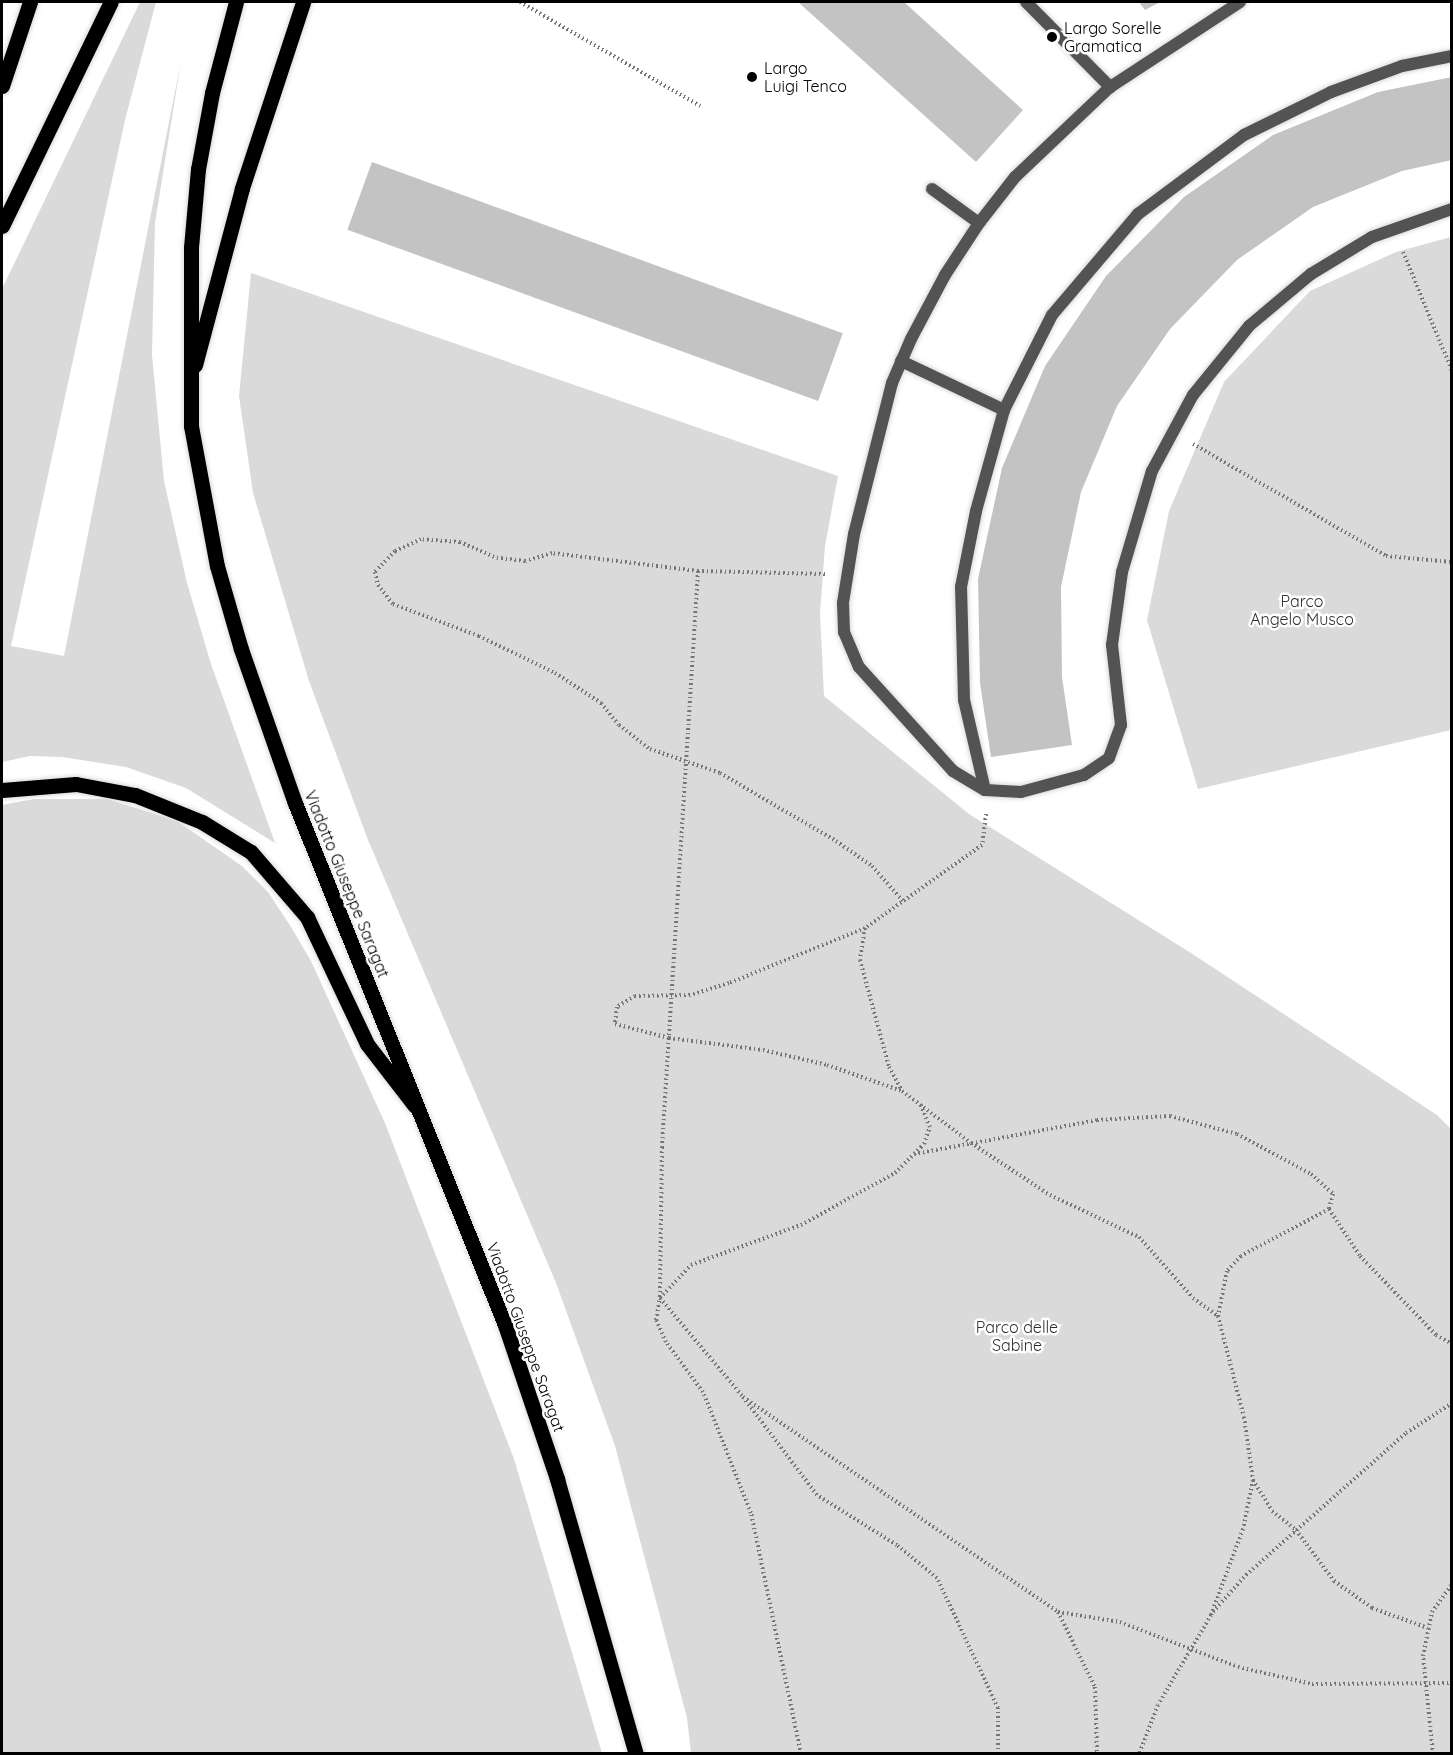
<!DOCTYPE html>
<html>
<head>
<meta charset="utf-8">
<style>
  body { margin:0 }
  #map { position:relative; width:1453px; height:1755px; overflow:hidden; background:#fff; font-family:Quicksand,sans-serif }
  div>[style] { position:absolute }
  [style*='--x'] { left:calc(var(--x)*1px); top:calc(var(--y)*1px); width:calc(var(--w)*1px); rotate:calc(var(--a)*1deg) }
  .green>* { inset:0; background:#dadada }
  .building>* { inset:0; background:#c3c3c3; transform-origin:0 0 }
  .path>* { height:4px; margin-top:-2px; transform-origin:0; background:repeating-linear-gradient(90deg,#757575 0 1.5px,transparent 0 4.5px) }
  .roads { filter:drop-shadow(0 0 2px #dbdbdb) drop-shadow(0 0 2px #dbdbdb) }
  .service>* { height:12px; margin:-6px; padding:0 6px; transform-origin:6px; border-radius:6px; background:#535353 }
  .minor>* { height:12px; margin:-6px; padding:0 6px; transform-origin:6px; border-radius:6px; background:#535353 }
  .primary>* { height:15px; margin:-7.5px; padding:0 7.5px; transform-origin:7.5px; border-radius:7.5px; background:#000 }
  .dots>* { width:16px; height:16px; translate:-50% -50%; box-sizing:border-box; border:3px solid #fff; border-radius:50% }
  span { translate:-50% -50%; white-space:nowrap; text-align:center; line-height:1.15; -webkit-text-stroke:5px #fff; paint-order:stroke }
  .poi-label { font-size:16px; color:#000 }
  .left { translate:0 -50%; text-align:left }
  .park-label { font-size:16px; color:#313131 }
  .street-label { font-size:16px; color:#000 }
  .frame { position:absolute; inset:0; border:3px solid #000; pointer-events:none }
</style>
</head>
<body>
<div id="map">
  <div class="green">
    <i style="clip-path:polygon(140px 2px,156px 2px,125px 120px,11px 646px,64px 656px,181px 61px,155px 223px,152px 355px,164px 481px,187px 583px,211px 664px,275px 843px,186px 788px,126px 767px,62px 757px,30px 756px,2px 762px,2px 289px)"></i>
    <i style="clip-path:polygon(1451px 237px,1451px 730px,1198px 789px,1147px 620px,1169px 511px,1224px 382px,1310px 291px,1396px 252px)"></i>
    <i style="clip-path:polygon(251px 273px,838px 476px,825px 546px,820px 613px,824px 696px,969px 814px,1191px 953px,1437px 1115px,1451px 1129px,1451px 1753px,691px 1753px,687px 1718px,615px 1446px,556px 1283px,368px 840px,309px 681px,253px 493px,239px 396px)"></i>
    <i style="clip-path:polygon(34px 799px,107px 799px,177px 821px,242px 866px,268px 892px,291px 927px,311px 961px,385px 1123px,514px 1459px,602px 1753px,2px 1753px,2px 805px)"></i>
  </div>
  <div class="building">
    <i style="clip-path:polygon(798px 2px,904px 2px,1023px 110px,976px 162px)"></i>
    <i style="clip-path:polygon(1139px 2px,1160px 2px,1145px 10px)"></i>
    <i style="clip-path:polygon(1452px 77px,1452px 160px,1402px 171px,1313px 207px,1237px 260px,1170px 329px,1117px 406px,1081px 492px,1061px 587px,1062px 677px,1072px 745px,991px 757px,980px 683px,978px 579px,1002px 468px,1045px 366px,1106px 276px,1184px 197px,1273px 135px,1378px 92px)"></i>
    <i style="left:372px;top:162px;width:501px;height:72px;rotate:20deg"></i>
  </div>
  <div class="path">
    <i style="--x:520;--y:2;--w:208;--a:30"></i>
    <i style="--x:1403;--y:252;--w:129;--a:67.6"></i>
    <i style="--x:1193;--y:444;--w:223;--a:30.1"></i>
    <i style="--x:1386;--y:556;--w:66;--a:5.2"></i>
    <i style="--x:698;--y:571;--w:577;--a:93.58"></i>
    <i style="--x:662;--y:1147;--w:151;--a:90.8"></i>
    <i style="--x:660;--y:1298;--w:129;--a:50"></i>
    <i style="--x:825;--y:574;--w:127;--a:-178.6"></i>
    <i style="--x:698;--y:571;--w:147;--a:-173"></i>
    <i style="--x:552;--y:553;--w:28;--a:163"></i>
    <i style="--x:525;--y:561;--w:31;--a:-173"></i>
    <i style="--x:494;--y:557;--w:37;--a:-156"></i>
    <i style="--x:460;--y:542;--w:39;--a:-176"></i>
    <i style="--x:421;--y:539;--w:29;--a:155"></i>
    <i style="--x:395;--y:551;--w:29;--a:134"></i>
    <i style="--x:375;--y:572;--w:13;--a:77"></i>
    <i style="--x:378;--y:585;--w:24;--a:52"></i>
    <i style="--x:393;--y:604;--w:92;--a:20.4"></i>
    <i style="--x:479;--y:636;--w:85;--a:26"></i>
    <i style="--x:555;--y:673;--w:55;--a:33.1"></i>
    <i style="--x:601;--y:703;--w:28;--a:51"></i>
    <i style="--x:619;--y:725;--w:39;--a:38"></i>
    <i style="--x:650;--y:749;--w:74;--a:18.9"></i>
    <i style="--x:720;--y:773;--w:134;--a:30.4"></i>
    <i style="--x:836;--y:841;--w:44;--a:34.8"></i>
    <i style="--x:872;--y:866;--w:47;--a:48.5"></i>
    <i style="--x:986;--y:814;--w:31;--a:97"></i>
    <i style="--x:982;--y:845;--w:143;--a:144.6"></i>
    <i style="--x:865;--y:928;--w:147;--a:158"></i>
    <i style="--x:729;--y:983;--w:41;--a:162.9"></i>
    <i style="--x:690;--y:995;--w:55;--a:179"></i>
    <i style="--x:635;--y:996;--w:21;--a:149"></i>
    <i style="--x:617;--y:1007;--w:17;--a:97"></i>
    <i style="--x:615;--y:1024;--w:56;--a:14.5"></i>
    <i style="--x:669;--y:1038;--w:95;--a:7.3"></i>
    <i style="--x:763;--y:1050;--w:66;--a:13.2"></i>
    <i style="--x:827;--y:1065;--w:79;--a:19.1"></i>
    <i style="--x:902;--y:1091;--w:86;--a:37"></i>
    <i style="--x:971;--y:1143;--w:95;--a:33.4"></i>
    <i style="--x:1050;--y:1195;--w:98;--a:25.3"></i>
    <i style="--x:1139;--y:1237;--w:81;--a:48.5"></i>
    <i style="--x:1193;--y:1298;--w:31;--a:36"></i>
    <i style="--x:865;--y:928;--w:32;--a:99"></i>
    <i style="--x:860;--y:960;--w:111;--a:74.8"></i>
    <i style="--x:889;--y:1067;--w:26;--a:61"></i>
    <i style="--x:914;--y:1154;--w:186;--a:-10.5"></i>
    <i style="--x:1097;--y:1120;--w:73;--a:-3.1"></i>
    <i style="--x:1170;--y:1116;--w:69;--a:15"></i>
    <i style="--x:1237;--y:1134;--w:84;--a:28.4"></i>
    <i style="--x:1311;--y:1174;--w:30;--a:42"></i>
    <i style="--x:1333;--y:1194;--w:16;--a:105"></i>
    <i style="--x:1329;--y:1209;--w:100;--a:151.9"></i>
    <i style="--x:1241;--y:1256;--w:21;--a:133"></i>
    <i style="--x:1227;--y:1271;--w:46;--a:101.3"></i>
    <i style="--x:1218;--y:1316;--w:104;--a:75.6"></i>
    <i style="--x:1244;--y:1417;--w:64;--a:81.9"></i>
    <i style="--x:1253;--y:1480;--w:50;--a:101.5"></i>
    <i style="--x:1243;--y:1529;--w:92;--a:110.4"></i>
    <i style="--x:1211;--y:1615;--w:104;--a:120.5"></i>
    <i style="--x:1158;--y:1705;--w:53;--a:111.2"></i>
    <i style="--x:1329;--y:1209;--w:56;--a:56.6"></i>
    <i style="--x:1360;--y:1256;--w:110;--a:46.1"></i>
    <i style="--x:1436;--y:1335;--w:18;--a:29"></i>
    <i style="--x:1253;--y:1480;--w:36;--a:58"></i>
    <i style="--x:1272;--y:1511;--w:31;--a:38"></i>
    <i style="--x:1296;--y:1530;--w:64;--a:53.3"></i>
    <i style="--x:1334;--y:1581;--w:47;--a:35.4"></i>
    <i style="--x:1372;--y:1608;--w:59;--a:19.7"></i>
    <i style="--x:1058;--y:1612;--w:63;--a:9.2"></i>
    <i style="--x:1120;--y:1622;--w:126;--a:20.9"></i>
    <i style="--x:1238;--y:1667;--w:76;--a:12.9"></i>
    <i style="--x:1312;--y:1684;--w:140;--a:-0.4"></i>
    <i style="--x:1213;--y:1612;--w:50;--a:-48.3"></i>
    <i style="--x:1246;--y:1575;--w:214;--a:-41.6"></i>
    <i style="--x:1406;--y:1433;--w:55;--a:-33.1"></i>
    <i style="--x:801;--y:1754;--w:246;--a:-101.7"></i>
    <i style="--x:751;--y:1513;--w:130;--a:-111.6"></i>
    <i style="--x:703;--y:1392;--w:62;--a:-126.5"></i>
    <i style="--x:666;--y:1342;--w:24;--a:-114"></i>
    <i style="--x:656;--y:1320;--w:22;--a:-80"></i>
    <i style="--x:660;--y:1298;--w:45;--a:-46.8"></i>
    <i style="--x:691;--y:1265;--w:117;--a:-20"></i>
    <i style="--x:801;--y:1225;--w:107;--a:-29"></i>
    <i style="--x:895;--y:1173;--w:41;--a:-45"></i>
    <i style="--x:924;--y:1144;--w:18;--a:-71"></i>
    <i style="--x:930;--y:1127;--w:26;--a:-113"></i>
    <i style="--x:998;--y:1754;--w:46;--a:-90"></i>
    <i style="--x:998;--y:1708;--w:144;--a:-115.1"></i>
    <i style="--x:937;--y:1578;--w:52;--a:-140.5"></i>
    <i style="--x:897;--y:1545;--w:94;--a:-148"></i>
    <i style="--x:817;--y:1495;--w:123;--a:-127.1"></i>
    <i style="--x:743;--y:1397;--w:381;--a:34.3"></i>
    <i style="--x:1058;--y:1612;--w:84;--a:63.7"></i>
    <i style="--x:1095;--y:1687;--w:67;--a:88.3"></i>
    <i style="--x:1433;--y:1754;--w:99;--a:-95.8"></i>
    <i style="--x:1423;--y:1656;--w:45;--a:-78.4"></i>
    <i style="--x:1432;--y:1612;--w:34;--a:-54"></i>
  </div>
  <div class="roads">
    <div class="service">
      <i style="--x:1026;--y:2;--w:120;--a:45.3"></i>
      <i style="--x:932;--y:189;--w:58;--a:35.9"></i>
      <i style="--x:901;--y:361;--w:114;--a:25.4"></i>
      <i style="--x:985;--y:790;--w:92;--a:-103.1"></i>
      <i style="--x:964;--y:700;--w:113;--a:-91.5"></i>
      <i style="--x:961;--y:587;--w:77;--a:-78.8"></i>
      <i style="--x:976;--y:511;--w:105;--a:-74.5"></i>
      <i style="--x:1004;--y:410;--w:106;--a:-63.2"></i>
      <i style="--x:1052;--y:315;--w:133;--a:-49.6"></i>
      <i style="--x:1138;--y:214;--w:132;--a:-36.7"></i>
      <i style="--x:1244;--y:135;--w:97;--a:-26.3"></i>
      <i style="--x:1331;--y:92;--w:76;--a:-20.1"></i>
      <i style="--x:1402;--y:66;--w:51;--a:-11.3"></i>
    </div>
    <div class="minor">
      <i style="--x:1240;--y:2;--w:155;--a:146.8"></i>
      <i style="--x:1110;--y:87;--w:131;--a:136.5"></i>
      <i style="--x:1015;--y:177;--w:58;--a:128"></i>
      <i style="--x:979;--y:223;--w:62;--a:123.2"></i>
      <i style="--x:945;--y:275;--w:72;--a:118"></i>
      <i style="--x:911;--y:339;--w:48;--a:113.4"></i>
      <i style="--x:892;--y:383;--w:156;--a:104.1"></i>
      <i style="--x:854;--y:534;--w:70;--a:99.1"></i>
      <i style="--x:843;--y:603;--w:29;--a:88"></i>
      <i style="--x:844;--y:632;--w:38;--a:67"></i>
      <i style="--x:859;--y:667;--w:140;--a:47.9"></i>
      <i style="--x:953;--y:771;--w:37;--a:31"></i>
      <i style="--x:985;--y:790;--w:36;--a:3"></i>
      <i style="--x:1021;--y:792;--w:65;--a:-15.1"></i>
      <i style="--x:1084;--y:775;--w:30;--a:-34"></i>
      <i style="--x:1109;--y:758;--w:35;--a:-70"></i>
      <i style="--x:1121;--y:725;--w:81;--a:-96.4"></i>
      <i style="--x:1112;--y:645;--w:74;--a:-82.2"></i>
      <i style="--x:1122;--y:572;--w:105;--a:-73.5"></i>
      <i style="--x:1152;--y:471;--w:86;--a:-61.7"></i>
      <i style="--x:1193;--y:395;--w:89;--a:-50.9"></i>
      <i style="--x:1249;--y:326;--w:81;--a:-40"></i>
      <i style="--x:1311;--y:274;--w:71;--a:-31.2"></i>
      <i style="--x:1372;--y:237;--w:85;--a:-19.3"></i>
    </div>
    <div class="primary">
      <i style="--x:236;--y:2;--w:94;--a:104.8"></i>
      <i style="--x:212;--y:93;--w:77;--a:100.4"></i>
      <i style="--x:198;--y:169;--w:79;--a:95.1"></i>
      <i style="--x:191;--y:248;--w:178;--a:90"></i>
      <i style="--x:191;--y:426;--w:142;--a:79.5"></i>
      <i style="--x:217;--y:566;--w:86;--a:73.9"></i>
      <i style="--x:241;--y:649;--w:163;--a:70.7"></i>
      <i style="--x:295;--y:803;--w:563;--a:68.09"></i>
      <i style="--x:505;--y:1325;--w:163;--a:71.3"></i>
      <i style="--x:557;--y:1479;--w:286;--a:74"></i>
      <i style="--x:2;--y:86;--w:89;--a:-71.6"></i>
      <i style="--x:2;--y:226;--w:249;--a:-64.1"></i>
      <i style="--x:195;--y:365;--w:183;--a:-75.1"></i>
      <i style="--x:242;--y:188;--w:196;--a:-71.8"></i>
      <i style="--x:2;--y:790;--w:74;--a:-4.6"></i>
      <i style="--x:76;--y:784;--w:60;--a:10.6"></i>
      <i style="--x:135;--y:795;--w:72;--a:21.9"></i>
      <i style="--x:202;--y:822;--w:57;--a:31.5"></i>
      <i style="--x:251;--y:852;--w:86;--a:49.3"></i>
      <i style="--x:307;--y:917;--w:140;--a:64.7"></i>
      <i style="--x:367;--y:1044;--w:78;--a:52.3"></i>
    </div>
  </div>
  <div class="dots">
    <i style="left:1052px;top:37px;background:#000"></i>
    <i style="left:752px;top:77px;background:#000"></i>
  </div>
  <div class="poi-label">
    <span class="left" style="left:1064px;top:37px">Largo Sorelle<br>Gramatica</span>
    <span class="left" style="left:764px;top:77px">Largo<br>Luigi Tenco</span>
  </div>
  <div class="park-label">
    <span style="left:1302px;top:610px">Parco<br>Angelo Musco</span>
    <span style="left:1017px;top:1336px">Parco delle<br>Sabine</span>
  </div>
  <div class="street-label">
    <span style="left:347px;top:884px;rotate:68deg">Viadotto Giuseppe Saragat</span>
    <span style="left:526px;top:1337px;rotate:70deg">Viadotto Giuseppe Saragat</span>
  </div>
  <div class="frame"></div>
</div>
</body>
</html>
